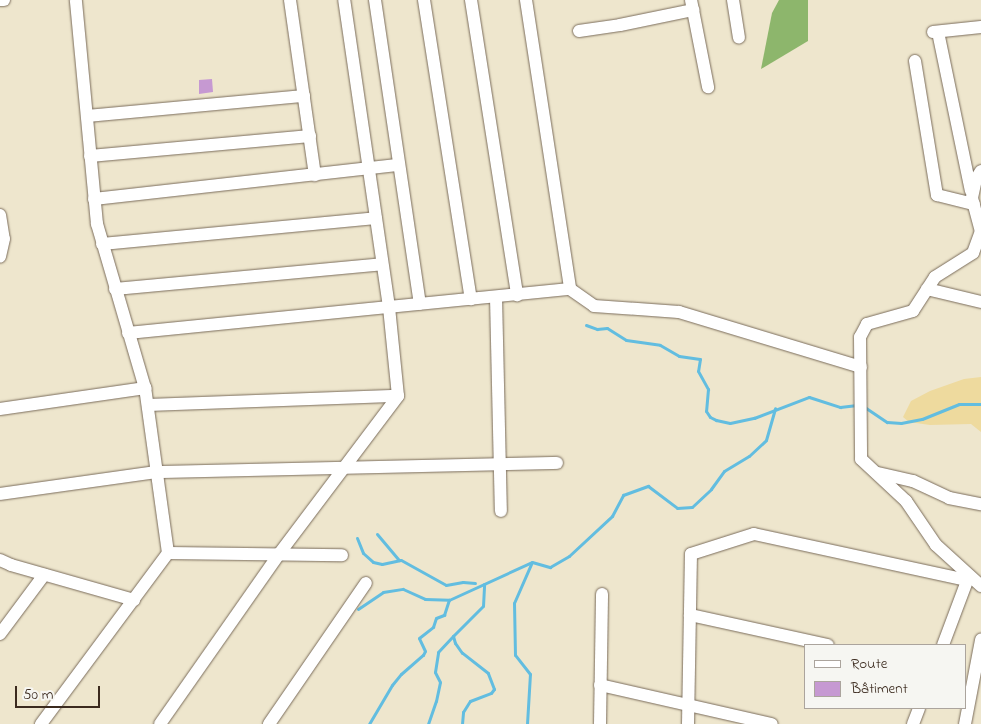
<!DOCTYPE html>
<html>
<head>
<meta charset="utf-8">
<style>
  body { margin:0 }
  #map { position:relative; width:981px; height:724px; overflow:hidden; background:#eee6cd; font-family:"Indie Flower",sans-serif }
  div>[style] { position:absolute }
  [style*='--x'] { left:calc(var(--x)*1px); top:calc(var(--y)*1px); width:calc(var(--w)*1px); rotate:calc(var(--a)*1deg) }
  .forest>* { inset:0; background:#8db66c }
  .sand>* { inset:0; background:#eeda9e }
  .stream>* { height:3px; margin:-1.5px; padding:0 1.5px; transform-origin:1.5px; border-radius:1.5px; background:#62bde0 }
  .building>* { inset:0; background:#c699d2 }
  .roads { filter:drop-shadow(0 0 1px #7a6c5b) drop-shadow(0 0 1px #7a6c5b) }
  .street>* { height:12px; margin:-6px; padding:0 6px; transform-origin:6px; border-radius:6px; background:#fff }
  span { translate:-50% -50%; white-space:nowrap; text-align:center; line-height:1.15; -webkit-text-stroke:4px #f6f6f2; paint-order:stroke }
  .legend { position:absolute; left:804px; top:644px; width:162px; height:65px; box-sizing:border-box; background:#f6f6f2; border:1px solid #aba49d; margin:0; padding:6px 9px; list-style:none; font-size:15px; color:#3b2a1e }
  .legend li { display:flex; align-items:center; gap:10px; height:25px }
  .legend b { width:25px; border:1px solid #aba49d }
  .scale { position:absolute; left:15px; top:686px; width:85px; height:22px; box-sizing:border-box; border:2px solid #3b2a1e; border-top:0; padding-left:6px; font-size:15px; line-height:18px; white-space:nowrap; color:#3b2a1e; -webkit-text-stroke:4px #f6f6f2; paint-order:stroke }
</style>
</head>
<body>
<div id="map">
  <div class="forest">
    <i style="clip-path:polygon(779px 0,808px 0,808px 41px,761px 69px,772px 13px)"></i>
  </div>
  <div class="sand">
    <i style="clip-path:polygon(981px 377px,981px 432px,971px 424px,930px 425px,909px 422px,903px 417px,911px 401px,930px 391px,964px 379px)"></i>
  </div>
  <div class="stream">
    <i style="--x:586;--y:325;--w:12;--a:20"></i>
    <i style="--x:597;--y:329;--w:10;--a:-6"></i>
    <i style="--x:607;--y:328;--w:22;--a:32"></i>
    <i style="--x:626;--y:340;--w:34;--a:8"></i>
    <i style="--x:660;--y:345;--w:22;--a:30"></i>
    <i style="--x:679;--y:356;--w:21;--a:8"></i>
    <i style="--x:700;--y:359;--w:12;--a:99"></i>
    <i style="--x:698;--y:371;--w:21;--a:61"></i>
    <i style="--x:708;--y:389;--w:22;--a:95"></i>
    <i style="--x:706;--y:411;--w:7;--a:56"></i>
    <i style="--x:710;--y:417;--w:7;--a:27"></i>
    <i style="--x:716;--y:420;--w:14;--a:12"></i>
    <i style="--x:730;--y:423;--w:25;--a:-12"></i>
    <i style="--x:754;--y:418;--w:59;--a:-20.9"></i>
    <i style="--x:809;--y:397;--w:33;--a:18"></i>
    <i style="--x:840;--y:407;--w:17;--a:-7"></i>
    <i style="--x:863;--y:406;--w:29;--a:34"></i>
    <i style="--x:887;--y:422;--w:14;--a:4"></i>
    <i style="--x:901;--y:423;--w:21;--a:-11"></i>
    <i style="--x:922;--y:419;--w:40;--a:-22"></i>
    <i style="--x:959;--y:404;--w:22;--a:0"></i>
    <i style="--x:377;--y:534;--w:34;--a:50"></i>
    <i style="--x:357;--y:538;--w:16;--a:68"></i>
    <i style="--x:363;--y:553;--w:13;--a:42"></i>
    <i style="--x:373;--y:562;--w:9;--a:13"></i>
    <i style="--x:382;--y:564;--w:19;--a:-12"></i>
    <i style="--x:401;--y:560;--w:51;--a:29.1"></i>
    <i style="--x:446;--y:585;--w:17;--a:-10"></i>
    <i style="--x:463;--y:582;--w:12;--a:5"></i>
    <i style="--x:358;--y:609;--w:30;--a:-34"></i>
    <i style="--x:383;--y:592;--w:20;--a:-9"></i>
    <i style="--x:403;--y:589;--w:24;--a:24"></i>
    <i style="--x:425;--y:599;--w:24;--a:2"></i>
    <i style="--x:369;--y:724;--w:45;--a:-59.5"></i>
    <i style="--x:392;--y:685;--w:14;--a:-51"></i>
    <i style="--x:401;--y:674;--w:29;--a:-41"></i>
    <i style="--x:423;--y:655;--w:4;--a:-63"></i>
    <i style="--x:425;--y:651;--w:14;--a:-115"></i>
    <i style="--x:419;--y:638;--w:18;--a:-38"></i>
    <i style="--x:433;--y:627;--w:9;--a:-72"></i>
    <i style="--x:436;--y:618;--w:9;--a:-21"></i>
    <i style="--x:444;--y:615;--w:16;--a:-72"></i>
    <i style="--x:449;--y:600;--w:91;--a:-24.6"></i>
    <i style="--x:532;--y:562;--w:19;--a:16"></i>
    <i style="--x:550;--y:567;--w:22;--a:-30"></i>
    <i style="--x:569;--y:556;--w:59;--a:-42.9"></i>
    <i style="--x:612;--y:516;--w:24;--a:-62"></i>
    <i style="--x:623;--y:495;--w:27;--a:-20"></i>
    <i style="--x:648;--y:486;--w:36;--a:37"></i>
    <i style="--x:677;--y:508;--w:15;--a:-4"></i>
    <i style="--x:692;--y:507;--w:26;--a:-43"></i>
    <i style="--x:711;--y:489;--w:22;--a:-54"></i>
    <i style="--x:724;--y:471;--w:29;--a:-31"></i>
    <i style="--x:749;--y:456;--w:23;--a:-43"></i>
    <i style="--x:766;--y:440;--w:33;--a:-74"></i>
    <i style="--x:428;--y:724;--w:24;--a:-71"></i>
    <i style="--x:436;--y:701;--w:19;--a:-78"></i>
    <i style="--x:440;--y:682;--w:11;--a:-117"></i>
    <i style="--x:435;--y:672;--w:20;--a:-81"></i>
    <i style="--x:438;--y:652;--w:22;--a:-47"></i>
    <i style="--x:462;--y:724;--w:12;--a:-85"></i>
    <i style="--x:463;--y:712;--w:13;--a:-58"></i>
    <i style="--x:470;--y:701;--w:22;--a:-21"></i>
    <i style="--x:491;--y:693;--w:5;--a:-53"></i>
    <i style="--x:494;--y:689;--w:17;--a:-111"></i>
    <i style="--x:488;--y:673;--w:33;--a:-142"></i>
    <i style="--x:462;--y:653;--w:12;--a:-125"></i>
    <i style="--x:455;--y:643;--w:7;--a:-106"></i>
    <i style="--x:453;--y:636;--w:42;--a:-45"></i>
    <i style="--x:483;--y:606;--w:22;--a:-87"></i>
    <i style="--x:527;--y:724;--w:50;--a:-86.6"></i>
    <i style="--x:530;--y:674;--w:24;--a:-128"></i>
    <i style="--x:515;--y:655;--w:52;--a:-91.1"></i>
    <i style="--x:514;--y:603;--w:43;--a:-66.4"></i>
  </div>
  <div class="building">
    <i style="clip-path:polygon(212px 79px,213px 92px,199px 94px,199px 80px)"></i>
  </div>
  <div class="roads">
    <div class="street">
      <i style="--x:0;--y:0;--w:4;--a:0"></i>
      <i style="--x:290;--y:0;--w:177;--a:81.9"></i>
      <i style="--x:375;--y:0;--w:307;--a:81.6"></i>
      <i style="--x:424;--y:0;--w:303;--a:81.1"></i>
      <i style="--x:471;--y:0;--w:299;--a:81.1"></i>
      <i style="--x:526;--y:0;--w:292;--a:81.3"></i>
      <i style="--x:691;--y:0;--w:89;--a:78.9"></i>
      <i style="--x:733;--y:0;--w:38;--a:81"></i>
      <i style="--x:579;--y:31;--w:41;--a:-8.3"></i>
      <i style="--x:620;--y:25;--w:75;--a:-11.6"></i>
      <i style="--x:933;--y:32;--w:48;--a:-5.9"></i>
      <i style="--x:938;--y:32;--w:162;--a:78.3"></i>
      <i style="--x:915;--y:61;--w:136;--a:80.7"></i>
      <i style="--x:937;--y:195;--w:38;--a:14"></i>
      <i style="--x:87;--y:116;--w:218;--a:-5.3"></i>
      <i style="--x:90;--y:156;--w:221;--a:-5.2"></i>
      <i style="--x:981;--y:171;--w:9;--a:122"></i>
      <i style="--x:976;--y:179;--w:19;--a:102"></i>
      <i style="--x:972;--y:198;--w:34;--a:75"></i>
      <i style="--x:981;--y:231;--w:23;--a:110"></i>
      <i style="--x:973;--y:253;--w:45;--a:147.7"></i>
      <i style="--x:935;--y:277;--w:40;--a:122.9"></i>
      <i style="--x:913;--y:311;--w:48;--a:164.2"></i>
      <i style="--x:867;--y:324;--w:15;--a:118"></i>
      <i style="--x:860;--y:337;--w:122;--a:89.5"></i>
      <i style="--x:861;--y:459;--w:62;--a:43"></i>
      <i style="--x:906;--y:501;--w:53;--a:55.7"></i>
      <i style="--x:936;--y:545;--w:61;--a:42.3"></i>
      <i style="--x:94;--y:199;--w:307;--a:-6.4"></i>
      <i style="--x:0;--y:215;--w:24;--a:81"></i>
      <i style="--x:4;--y:239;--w:18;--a:103"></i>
      <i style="--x:102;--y:244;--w:275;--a:-5.4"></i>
      <i style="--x:115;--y:289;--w:268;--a:-5.3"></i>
      <i style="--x:927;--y:289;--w:56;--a:13.5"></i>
      <i style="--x:496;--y:297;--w:214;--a:88.7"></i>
      <i style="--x:128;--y:333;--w:444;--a:-5.7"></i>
      <i style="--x:570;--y:289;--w:29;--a:35"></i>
      <i style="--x:594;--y:306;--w:85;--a:4"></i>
      <i style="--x:679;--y:312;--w:190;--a:16.8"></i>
      <i style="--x:148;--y:405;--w:250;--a:-2.1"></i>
      <i style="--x:0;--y:409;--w:147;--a:-8.2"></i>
      <i style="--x:878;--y:473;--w:36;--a:13"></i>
      <i style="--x:913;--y:481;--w:40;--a:25"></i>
      <i style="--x:949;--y:498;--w:33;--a:11"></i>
      <i style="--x:0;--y:494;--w:159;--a:-8"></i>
      <i style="--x:157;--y:472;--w:400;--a:-1.3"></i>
      <i style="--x:168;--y:553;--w:174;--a:0.7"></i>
      <i style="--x:0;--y:560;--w:12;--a:24"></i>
      <i style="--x:11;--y:565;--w:128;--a:15.9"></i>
      <i style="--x:690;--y:615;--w:141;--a:12.3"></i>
      <i style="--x:0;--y:634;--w:74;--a:-53.3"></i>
      <i style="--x:943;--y:645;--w:74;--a:-69.4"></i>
      <i style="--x:600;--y:685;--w:176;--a:12.8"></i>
      <i style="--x:41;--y:724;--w:213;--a:-53.4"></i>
      <i style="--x:168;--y:553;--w:167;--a:-97.9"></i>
      <i style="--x:145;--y:388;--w:171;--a:-106.3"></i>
      <i style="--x:97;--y:224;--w:225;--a:-95.4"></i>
      <i style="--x:160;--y:724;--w:208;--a:-55"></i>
      <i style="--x:279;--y:554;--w:198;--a:-53"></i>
      <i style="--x:398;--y:396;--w:89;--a:-95.8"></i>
      <i style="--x:389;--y:307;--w:310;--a:-98.3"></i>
      <i style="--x:269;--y:724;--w:171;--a:-55.5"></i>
      <i style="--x:600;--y:724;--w:130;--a:-89.1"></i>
      <i style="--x:688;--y:724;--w:170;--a:-89"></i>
      <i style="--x:691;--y:554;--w:66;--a:-17.6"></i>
      <i style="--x:754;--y:534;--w:218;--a:12.2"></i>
      <i style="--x:913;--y:724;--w:17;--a:-69"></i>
      <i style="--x:965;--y:724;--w:86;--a:-79.2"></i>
    </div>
  </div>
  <ul class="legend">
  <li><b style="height:6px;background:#fff"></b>Route</li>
  <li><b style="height:14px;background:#c699d2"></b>Bâtiment</li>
  </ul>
  <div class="scale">50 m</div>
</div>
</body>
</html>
